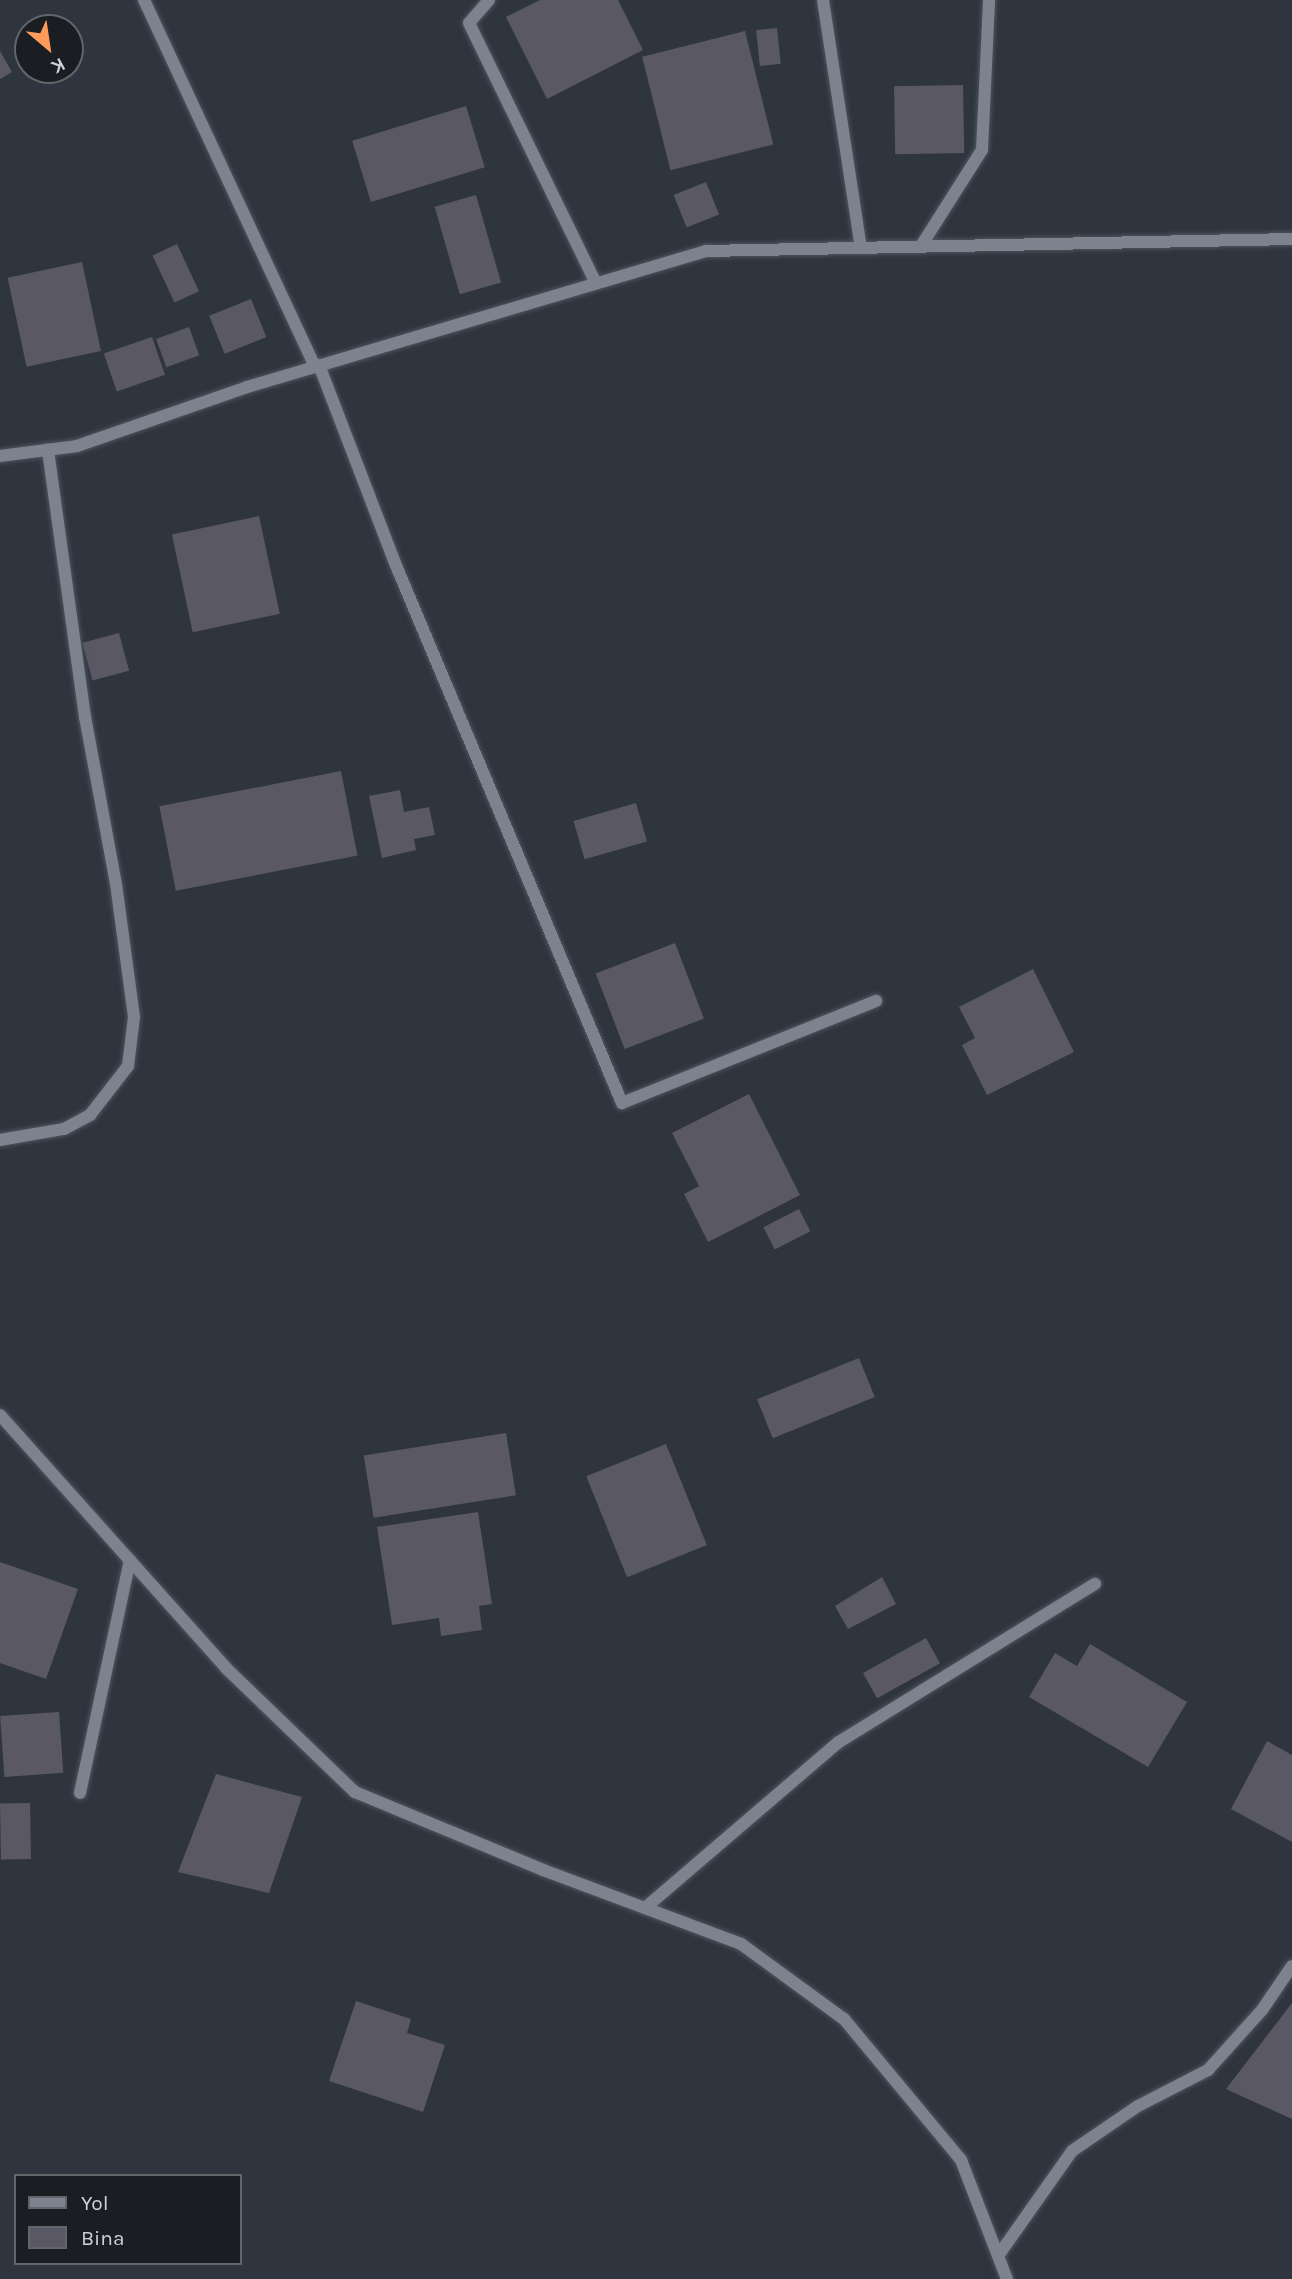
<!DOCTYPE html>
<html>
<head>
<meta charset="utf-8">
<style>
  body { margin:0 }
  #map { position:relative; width:1292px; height:2279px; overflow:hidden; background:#2f353f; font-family:Karla,sans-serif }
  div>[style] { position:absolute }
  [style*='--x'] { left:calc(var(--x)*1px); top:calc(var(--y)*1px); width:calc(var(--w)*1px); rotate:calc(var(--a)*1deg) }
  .building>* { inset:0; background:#5a5865; transform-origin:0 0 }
  .roads { filter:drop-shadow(0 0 2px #4e535b) drop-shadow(0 0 2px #4e535b) }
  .minor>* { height:12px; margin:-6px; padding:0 6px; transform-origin:6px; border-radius:6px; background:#7c838f }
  span { translate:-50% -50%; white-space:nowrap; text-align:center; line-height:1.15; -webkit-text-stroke:5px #1a1d21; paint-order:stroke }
  .legend { position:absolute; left:14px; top:2174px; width:228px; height:91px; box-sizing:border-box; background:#1a1d21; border:2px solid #62656a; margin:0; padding:9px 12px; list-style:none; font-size:21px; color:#ced1d8 }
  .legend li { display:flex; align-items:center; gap:14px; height:35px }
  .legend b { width:35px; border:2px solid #62656a }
  .north { position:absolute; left:14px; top:14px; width:70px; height:70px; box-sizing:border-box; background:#1a1d21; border:2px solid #62656a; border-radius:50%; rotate:151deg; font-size:19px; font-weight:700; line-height:28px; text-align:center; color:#ced1d8 }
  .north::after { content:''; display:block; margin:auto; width:24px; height:32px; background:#ff9b5a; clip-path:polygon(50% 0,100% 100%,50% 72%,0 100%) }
</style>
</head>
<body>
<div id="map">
  <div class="building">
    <i style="clip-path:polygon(540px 0,618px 0,643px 50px,547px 99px,506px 17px)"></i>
    <i style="left:777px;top:28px;width:36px;height:21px;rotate:84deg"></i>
    <i style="left:745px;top:31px;width:117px;height:106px;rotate:76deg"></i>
    <i style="clip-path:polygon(0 51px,12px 72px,0 79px)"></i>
    <i style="left:963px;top:85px;width:68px;height:69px;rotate:89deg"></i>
    <i style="left:466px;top:106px;width:64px;height:119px;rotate:73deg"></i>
    <i style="left:706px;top:182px;width:35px;height:35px;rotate:68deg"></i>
    <i style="left:476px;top:195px;width:91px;height:43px;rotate:74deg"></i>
    <i style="left:177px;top:244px;width:52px;height:27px;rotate:65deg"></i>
    <i style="left:82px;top:262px;width:91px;height:76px;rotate:78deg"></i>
    <i style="left:251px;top:299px;width:41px;height:45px;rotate:68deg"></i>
    <i style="left:189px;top:327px;width:30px;height:35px;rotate:70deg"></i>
    <i style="left:152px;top:337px;width:40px;height:51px;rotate:71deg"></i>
    <i style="left:259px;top:516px;width:100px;height:89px;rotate:78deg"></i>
    <i style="left:119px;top:633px;width:39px;height:38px;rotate:75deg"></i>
    <i style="left:341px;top:771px;width:86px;height:185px;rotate:79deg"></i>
    <i style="clip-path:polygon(400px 790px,404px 812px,429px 807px,435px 835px,414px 839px,416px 850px,382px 858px,369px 796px)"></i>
    <i style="left:636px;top:803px;width:40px;height:65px;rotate:74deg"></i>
    <i style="left:675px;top:943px;width:81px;height:85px;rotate:69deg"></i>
    <i style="clip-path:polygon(1033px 969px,1074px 1052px,987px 1095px,962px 1045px,975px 1038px,959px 1007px)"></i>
    <i style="clip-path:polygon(749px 1094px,800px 1195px,708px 1242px,684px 1194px,699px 1186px,672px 1133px)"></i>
    <i style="left:799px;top:1209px;width:25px;height:40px;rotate:63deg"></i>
    <i style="left:859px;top:1358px;width:42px;height:110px;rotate:68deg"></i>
    <i style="left:506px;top:1433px;width:63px;height:144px;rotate:81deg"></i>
    <i style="left:666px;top:1444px;width:109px;height:86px;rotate:68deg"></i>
    <i style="clip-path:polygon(478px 1512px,492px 1604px,479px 1606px,482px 1630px,441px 1636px,439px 1618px,392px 1625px,377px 1527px)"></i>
    <i style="clip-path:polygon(0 1562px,78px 1589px,46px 1679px,0 1663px)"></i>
    <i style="clip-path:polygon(882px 1577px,896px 1604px,848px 1629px,835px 1606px)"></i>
    <i style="left:926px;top:1638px;width:29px;height:72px;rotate:61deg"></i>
    <i style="clip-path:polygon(1090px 1644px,1187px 1702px,1148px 1767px,1029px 1697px,1055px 1653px,1077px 1666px)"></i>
    <i style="left:59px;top:1712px;width:61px;height:59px;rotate:86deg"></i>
    <i style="clip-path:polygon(1267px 1741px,1292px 1755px,1292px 1842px,1231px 1809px)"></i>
    <i style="clip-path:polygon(216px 1774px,302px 1797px,269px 1893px,178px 1872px)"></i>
    <i style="left:30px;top:1803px;width:56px;height:30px;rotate:89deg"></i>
    <i style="clip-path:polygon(356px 2001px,411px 2019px,407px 2033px,445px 2045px,423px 2112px,329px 2081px)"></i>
    <i style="clip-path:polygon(1292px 2003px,1292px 2119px,1226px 2089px)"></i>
  </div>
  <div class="roads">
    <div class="minor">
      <i style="--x:144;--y:0;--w:405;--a:65"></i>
      <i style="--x:489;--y:0;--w:30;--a:131"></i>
      <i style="--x:469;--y:23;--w:289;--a:64"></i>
      <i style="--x:823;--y:0;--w:250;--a:81.3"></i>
      <i style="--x:921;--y:246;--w:114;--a:-57.6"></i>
      <i style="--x:982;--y:150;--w:150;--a:-87.3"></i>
      <i style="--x:319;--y:365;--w:212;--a:69"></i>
      <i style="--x:395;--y:563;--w:586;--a:67.2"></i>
      <i style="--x:622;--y:1103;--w:274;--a:-21.9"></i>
      <i style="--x:0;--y:456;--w:78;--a:-7.4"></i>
      <i style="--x:77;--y:446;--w:180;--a:-19.1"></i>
      <i style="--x:247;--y:387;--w:479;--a:-16.5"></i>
      <i style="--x:706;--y:251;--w:586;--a:-1.17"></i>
      <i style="--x:0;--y:1140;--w:65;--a:-9.8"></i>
      <i style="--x:64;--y:1129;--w:30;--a:-28"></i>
      <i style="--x:90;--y:1115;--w:62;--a:-52.2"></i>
      <i style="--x:128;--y:1066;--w:49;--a:-83"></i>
      <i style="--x:134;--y:1017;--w:134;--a:-97.7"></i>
      <i style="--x:116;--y:884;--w:170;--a:-100.5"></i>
      <i style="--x:85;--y:717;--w:270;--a:-97.9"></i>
      <i style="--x:0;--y:1415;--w:341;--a:48.2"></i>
      <i style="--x:227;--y:1669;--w:178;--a:43.9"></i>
      <i style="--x:355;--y:1792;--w:204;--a:22.5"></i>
      <i style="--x:543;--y:1870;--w:211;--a:20.5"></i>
      <i style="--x:741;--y:1944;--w:127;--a:36.1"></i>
      <i style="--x:844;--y:2019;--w:183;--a:50.3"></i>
      <i style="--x:961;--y:2160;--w:128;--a:68.9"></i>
      <i style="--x:80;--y:1793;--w:238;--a:-77.9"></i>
      <i style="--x:645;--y:1908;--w:255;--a:-40.6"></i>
      <i style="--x:839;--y:1742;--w:301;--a:-31.7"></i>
      <i style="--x:998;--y:2256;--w:128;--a:-54.8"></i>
      <i style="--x:1072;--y:2151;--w:80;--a:-34.3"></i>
      <i style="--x:1138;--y:2106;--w:79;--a:-27.2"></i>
      <i style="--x:1208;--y:2070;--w:81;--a:-48"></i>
      <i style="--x:1262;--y:2010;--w:53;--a:-55.7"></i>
    </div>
  </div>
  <ul class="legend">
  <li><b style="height:9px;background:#7c838f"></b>Yol</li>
  <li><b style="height:19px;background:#5a5865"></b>Bina</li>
  </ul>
  <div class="north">K</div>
</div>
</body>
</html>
